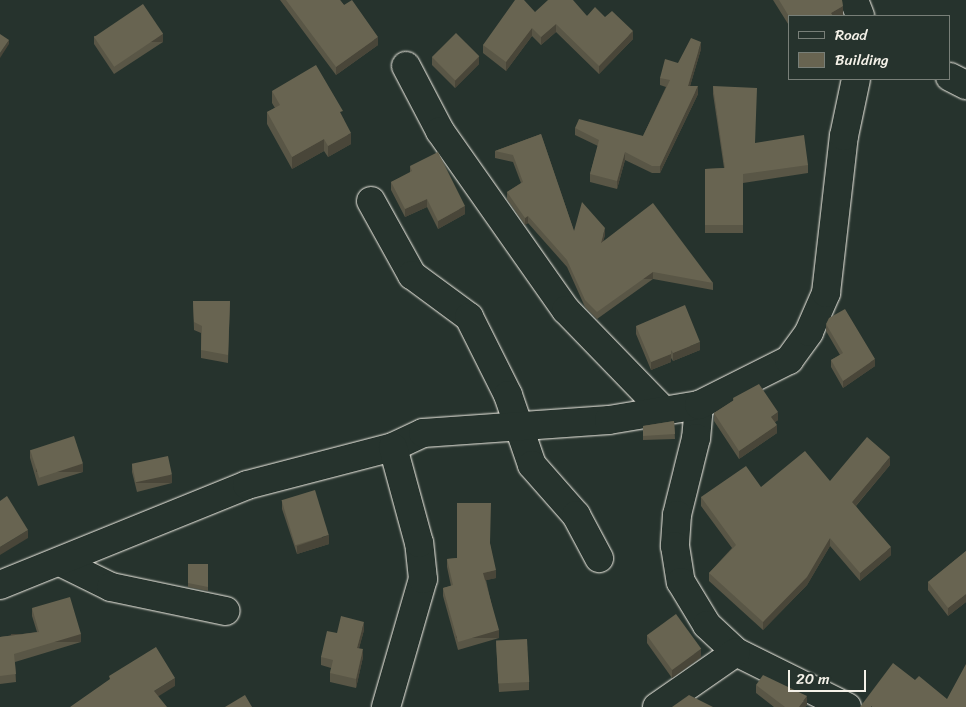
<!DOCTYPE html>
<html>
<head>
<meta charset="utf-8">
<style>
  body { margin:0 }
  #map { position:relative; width:966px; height:707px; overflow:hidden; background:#26332d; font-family:Sriracha,sans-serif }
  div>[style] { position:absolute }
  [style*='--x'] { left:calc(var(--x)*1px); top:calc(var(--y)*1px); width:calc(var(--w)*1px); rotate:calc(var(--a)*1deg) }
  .roads { filter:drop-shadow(0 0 1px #f4f1e8) drop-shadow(0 0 1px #f4f1e8) }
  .minor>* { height:28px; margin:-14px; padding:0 14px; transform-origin:14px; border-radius:14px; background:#26332d }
  .wall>* { inset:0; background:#595646 }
  .shaded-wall>* { inset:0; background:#494639; transform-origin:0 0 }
  .building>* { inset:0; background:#686451; transform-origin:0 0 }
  span { translate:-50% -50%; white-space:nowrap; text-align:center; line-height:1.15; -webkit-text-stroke:4px #26332d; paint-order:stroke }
  .legend { position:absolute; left:788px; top:15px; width:162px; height:65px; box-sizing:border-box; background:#26332d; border:1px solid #787f78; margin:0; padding:6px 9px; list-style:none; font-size:15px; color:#f4f1e8 }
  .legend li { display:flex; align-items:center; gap:10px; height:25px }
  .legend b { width:25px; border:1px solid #787f78 }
  .scale { position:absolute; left:788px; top:670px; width:78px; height:22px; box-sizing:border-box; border:2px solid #f4f1e8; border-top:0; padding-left:6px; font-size:15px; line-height:18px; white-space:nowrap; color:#f4f1e8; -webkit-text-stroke:4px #26332d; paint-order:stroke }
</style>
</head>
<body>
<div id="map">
  <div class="roads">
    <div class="minor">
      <i style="--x:854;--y:0;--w:17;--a:69"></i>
      <i style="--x:406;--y:66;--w:73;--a:62.4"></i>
      <i style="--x:440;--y:131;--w:219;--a:54.9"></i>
      <i style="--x:566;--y:310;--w:141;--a:45.9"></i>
      <i style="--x:950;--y:77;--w:18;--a:27"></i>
      <i style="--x:371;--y:201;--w:85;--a:61"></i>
      <i style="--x:412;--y:275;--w:71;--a:36.4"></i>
      <i style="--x:469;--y:317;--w:87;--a:63.4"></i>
      <i style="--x:508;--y:395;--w:74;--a:71.1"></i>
      <i style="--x:532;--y:465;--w:67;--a:48.7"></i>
      <i style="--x:576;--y:515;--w:49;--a:61.9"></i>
      <i style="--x:699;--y:405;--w:33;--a:95"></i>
      <i style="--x:696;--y:438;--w:79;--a:103.9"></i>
      <i style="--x:677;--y:515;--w:31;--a:94"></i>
      <i style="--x:675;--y:546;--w:36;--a:81"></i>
      <i style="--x:681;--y:582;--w:50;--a:58.8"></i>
      <i style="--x:707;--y:625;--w:40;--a:43"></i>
      <i style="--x:736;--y:652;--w:124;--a:26.4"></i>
      <i style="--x:60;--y:562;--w:57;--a:26.1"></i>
      <i style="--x:111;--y:587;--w:117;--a:11.8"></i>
      <i style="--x:0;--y:585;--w:266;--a:-22"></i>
      <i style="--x:247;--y:485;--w:151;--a:-14.6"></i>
      <i style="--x:393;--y:447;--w:33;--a:-25"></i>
      <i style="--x:423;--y:433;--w:186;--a:-4"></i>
      <i style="--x:609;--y:420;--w:91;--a:-9.5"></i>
      <i style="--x:699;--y:405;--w:101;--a:-26.6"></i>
      <i style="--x:789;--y:360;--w:34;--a:-54"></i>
      <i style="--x:809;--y:332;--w:43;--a:-66.4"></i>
      <i style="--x:826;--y:293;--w:158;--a:-83.5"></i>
      <i style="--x:844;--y:136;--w:58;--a:-78.1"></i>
      <i style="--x:386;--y:707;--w:133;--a:-73.9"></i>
      <i style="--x:423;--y:579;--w:36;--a:-96"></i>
      <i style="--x:419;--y:543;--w:99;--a:-105.2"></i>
      <i style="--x:657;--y:707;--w:96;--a:-34.8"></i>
    </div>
  </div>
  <div class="wall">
    <i style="clip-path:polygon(280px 0,340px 0,344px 5px,378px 45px,336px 75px)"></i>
    <i style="clip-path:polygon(773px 0,842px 0,843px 15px,790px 16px,790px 27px)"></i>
    <i style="clip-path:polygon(535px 12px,605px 17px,633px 39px,599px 74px,556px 32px,541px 45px,532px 36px,506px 71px,483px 53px,483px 45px)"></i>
    <i style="clip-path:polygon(94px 36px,163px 42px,114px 74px,94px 44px)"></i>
    <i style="clip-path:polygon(701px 49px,690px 86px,698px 94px,660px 173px,652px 173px,625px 160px,617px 189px,590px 182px,590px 174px,598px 146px,575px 135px,575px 128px,643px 136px,666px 87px,660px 85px,660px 78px,678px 63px)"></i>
    <i style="clip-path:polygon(432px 57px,479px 64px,455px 88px,432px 65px)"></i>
    <i style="clip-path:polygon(713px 86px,755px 143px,808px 165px,808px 173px,743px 183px,743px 233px,705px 233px,705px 169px,724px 168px,713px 94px)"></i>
    <i style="clip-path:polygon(272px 91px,343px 118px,351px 144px,328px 157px,324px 151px,292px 169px,267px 124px,267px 112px,275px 108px,272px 103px)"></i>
    <i style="clip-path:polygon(541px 134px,574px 231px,605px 235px,603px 241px,713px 283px,713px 290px,653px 279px,597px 319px,585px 307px,567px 267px,528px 223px,525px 225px,507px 199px,507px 192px,521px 183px,513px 162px,495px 158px,495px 151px)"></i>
    <i style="clip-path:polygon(410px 166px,465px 214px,438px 229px,427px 207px,405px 217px,391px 190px,391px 182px,410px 173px)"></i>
    <i style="clip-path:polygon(193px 301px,230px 301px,228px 363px,201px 358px,201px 333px,194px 330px)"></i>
    <i style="clip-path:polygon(826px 324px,875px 366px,843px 388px,831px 367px,831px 360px,840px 355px,826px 331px)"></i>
    <i style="clip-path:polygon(636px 326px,700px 350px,673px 361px,671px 358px,671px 362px,651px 370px,636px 334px)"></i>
    <i style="clip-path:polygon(733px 398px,778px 420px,775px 422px,777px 433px,739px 459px,714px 421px,714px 413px,733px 401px)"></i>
    <i style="clip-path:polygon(674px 421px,675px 439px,643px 440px,643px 426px)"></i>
    <i style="clip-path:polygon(30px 450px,83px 472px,38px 486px,30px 458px)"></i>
    <i style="clip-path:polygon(132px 464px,172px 483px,137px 492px,132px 472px)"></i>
    <i style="clip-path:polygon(890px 465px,856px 506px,891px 555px,860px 581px,830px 546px,807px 585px,763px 630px,709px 581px,709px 573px,732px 548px,701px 506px,701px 497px,761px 487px,830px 481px)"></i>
    <i style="clip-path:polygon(282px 501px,329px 544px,297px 554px,282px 509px)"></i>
    <i style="clip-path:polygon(490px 544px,496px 578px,486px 580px,499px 638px,458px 650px,443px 596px,443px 588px,451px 586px,447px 567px,447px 559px,457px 558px)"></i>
    <i style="clip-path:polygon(966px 551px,966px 602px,948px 616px,928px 590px,928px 582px)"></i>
    <i style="clip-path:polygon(188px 564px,208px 564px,208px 591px,188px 587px)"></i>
    <i style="clip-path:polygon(32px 608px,81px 642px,15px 662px,16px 682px,0 684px,0 637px,37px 632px,32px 616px)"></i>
    <i style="clip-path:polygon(364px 630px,359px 648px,363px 657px,356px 688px,330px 682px,330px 673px,331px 668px,321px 665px,321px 657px,337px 633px)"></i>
    <i style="clip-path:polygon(647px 635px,701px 657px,672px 678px,647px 643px)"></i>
    <i style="clip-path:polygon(496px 641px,529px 682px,529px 690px,499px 692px)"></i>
    <i style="clip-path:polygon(756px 685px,807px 705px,805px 707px,774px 707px,756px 693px)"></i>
  </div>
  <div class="shaded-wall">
    <i style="clip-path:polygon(843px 6px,843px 15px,842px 16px,831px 16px,831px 13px)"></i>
    <i style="clip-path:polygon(556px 24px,556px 32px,541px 45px,541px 37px)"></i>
    <i style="clip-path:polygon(532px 28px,532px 36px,506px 71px,506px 62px)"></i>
    <i style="clip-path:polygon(633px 31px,633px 39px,599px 74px,599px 66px)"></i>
    <i style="left:163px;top:34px;width:8px;height:59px;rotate:90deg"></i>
    <i style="clip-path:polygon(378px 37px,378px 45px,336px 75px,336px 67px)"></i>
    <i style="clip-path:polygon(9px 40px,9px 44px,0 58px,0 53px)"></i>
    <i style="clip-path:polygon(701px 42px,701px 49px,688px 93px,688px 86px)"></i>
    <i style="clip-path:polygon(479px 56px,479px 64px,455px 88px,455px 80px)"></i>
    <i style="clip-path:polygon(698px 86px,698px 94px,660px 173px,660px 166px)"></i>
    <i style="clip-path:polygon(351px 133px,351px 144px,328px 157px,328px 146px)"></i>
    <i style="clip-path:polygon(324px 139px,324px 151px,292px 169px,292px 157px)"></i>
    <i style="clip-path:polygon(625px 152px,625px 160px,617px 189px,617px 181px)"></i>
    <i style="clip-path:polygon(427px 199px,427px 207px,405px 217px,405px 209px)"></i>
    <i style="clip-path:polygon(465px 206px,465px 214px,438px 229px,438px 221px)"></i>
    <i style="clip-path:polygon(528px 216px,528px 223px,525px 225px,525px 218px)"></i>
    <i style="clip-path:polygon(605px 228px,605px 235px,601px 250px,601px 243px)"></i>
    <i style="left:653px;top:272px;width:7px;height:69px;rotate:90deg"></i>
    <i style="clip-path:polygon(700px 342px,700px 350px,673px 361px,673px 353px)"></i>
    <i style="clip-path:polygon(671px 354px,671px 362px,651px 370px,651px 362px)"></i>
    <i style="clip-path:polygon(875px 359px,875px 366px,843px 388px,843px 381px)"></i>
    <i style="clip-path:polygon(778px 412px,778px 420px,771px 425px,771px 417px)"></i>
    <i style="clip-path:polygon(777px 425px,777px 433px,739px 459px,739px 451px)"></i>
    <i style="clip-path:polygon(890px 457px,890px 465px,852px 510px,852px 502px)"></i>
    <i style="left:83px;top:464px;width:8px;height:47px;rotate:90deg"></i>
    <i style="left:172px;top:475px;width:8px;height:36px;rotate:90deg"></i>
    <i style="clip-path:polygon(28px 530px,28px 538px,0 555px,0 547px)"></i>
    <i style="clip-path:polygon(329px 535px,329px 544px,297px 554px,297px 546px)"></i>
    <i style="clip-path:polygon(830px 538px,830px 546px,807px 585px,763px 630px,763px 622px)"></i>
    <i style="clip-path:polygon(891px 547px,891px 555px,860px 581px,860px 573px)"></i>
    <i style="clip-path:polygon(496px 570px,496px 578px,483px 581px,483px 573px)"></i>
    <i style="clip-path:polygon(966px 594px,966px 602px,948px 616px,948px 608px)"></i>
    <i style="clip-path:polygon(364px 622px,364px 630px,357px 656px,357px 648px)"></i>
    <i style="left:499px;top:630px;width:8px;height:43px;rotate:90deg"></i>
    <i style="left:81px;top:634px;width:8px;height:70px;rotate:90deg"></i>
    <i style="clip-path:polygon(363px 649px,363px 657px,356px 688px,356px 679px)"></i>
    <i style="clip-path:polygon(701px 649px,701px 657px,672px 678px,672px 669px)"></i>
    <i style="clip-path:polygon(175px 678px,175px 686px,154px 699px,154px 691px)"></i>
    <i style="clip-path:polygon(807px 696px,807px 705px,805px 707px,799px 707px)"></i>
  </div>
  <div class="building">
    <i style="clip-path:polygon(286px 0,340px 0,344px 5px,352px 0,378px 37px,336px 67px)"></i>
    <i style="clip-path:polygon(515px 0,524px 0,535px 12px,548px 0,573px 0,587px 16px,595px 7px,605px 17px,612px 11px,633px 31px,599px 66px,556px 24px,541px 37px,532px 28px,506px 62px,483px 45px)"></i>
    <i style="clip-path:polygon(779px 0,842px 0,843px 6px,831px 13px,833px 16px,790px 16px,790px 18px)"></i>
    <i style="left:143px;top:4px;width:36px;height:59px;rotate:56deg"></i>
    <i style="left:456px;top:33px;width:33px;height:34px;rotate:45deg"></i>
    <i style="clip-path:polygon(0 34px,9px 40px,0 53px)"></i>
    <i style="clip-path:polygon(691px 38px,701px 42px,688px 86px,698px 86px,660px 166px,652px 166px,625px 152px,617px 181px,590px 174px,599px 140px,575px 128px,579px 119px,643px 136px,670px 80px,660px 78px,665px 59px,678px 63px)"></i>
    <i style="clip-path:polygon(316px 65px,343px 111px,340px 112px,351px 133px,328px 146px,324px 139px,292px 157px,267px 112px,280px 105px,272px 91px)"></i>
    <i style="clip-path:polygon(713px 86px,757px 88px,755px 143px,804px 135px,808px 165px,743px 174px,743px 225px,705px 225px,705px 169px,725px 168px)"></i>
    <i style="clip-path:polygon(541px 134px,574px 231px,582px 202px,605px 228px,601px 243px,653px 203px,713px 283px,653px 272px,597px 312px,585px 300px,567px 260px,528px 216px,525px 218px,507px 192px,523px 182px,513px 155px,495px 151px)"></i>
    <i style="clip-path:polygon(438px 152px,465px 206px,438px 221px,427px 199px,405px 209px,391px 182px,412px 171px,410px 166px)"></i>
    <i style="clip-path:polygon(193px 301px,230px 301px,228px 355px,201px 350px,202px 326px,194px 322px)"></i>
    <i style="clip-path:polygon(685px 305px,700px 342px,673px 353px,671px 350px,671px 354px,651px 362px,636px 326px)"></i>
    <i style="clip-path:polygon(845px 309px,875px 359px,843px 381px,831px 360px,843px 353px,826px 324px,829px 318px)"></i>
    <i style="clip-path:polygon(759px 384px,778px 412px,771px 417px,777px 425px,739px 451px,714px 413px,734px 400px,733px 398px)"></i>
    <i style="clip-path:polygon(674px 421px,675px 434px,643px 436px,643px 426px)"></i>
    <i style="left:74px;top:436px;width:29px;height:46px;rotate:72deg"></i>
    <i style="clip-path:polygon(867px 437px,890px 457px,852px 502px,891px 547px,860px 573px,830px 538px,807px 577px,763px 622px,709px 573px,736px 545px,701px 497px,746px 466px,761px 487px,805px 451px,830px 481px)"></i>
    <i style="left:168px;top:456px;width:19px;height:37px;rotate:78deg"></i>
    <i style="left:315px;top:490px;width:47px;height:35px;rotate:73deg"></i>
    <i style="clip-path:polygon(7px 496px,28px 530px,0 547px,0 501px)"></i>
    <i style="clip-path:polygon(457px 503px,491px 503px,490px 543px,496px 570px,483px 573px,499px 630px,458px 642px,443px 588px,453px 585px,447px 559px,457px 558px)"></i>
    <i style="clip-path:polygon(966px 551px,966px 594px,948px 608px,928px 582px)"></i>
    <i style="clip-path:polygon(188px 564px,208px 564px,208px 587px,188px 583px)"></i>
    <i style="clip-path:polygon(70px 597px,81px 634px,14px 654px,16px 674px,0 676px,0 637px,39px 632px,32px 608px)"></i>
    <i style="left:676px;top:614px;width:43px;height:36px;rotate:54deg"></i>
    <i style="clip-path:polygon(341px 616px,364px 622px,357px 648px,363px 649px,356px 679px,330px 673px,333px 660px,321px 657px,327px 631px,337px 633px)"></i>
    <i style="left:527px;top:639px;width:43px;height:31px;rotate:87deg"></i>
    <i style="clip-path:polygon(156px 647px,175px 678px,154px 691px,167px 707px,70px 707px,110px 679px,109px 676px)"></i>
    <i style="clip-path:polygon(893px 663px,915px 680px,919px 676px,947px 699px,966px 664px,966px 707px,872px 707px,871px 706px,871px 707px,860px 707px)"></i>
    <i style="clip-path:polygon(763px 675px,807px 696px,799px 707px,785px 707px,756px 685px)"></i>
    <i style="clip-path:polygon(245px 695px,252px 707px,225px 707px)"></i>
    <i style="clip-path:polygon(689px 695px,713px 707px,672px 707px)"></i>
  </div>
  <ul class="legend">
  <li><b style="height:6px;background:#26332d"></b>Road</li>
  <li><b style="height:14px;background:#686451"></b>Building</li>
  </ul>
  <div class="scale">20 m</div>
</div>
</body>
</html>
